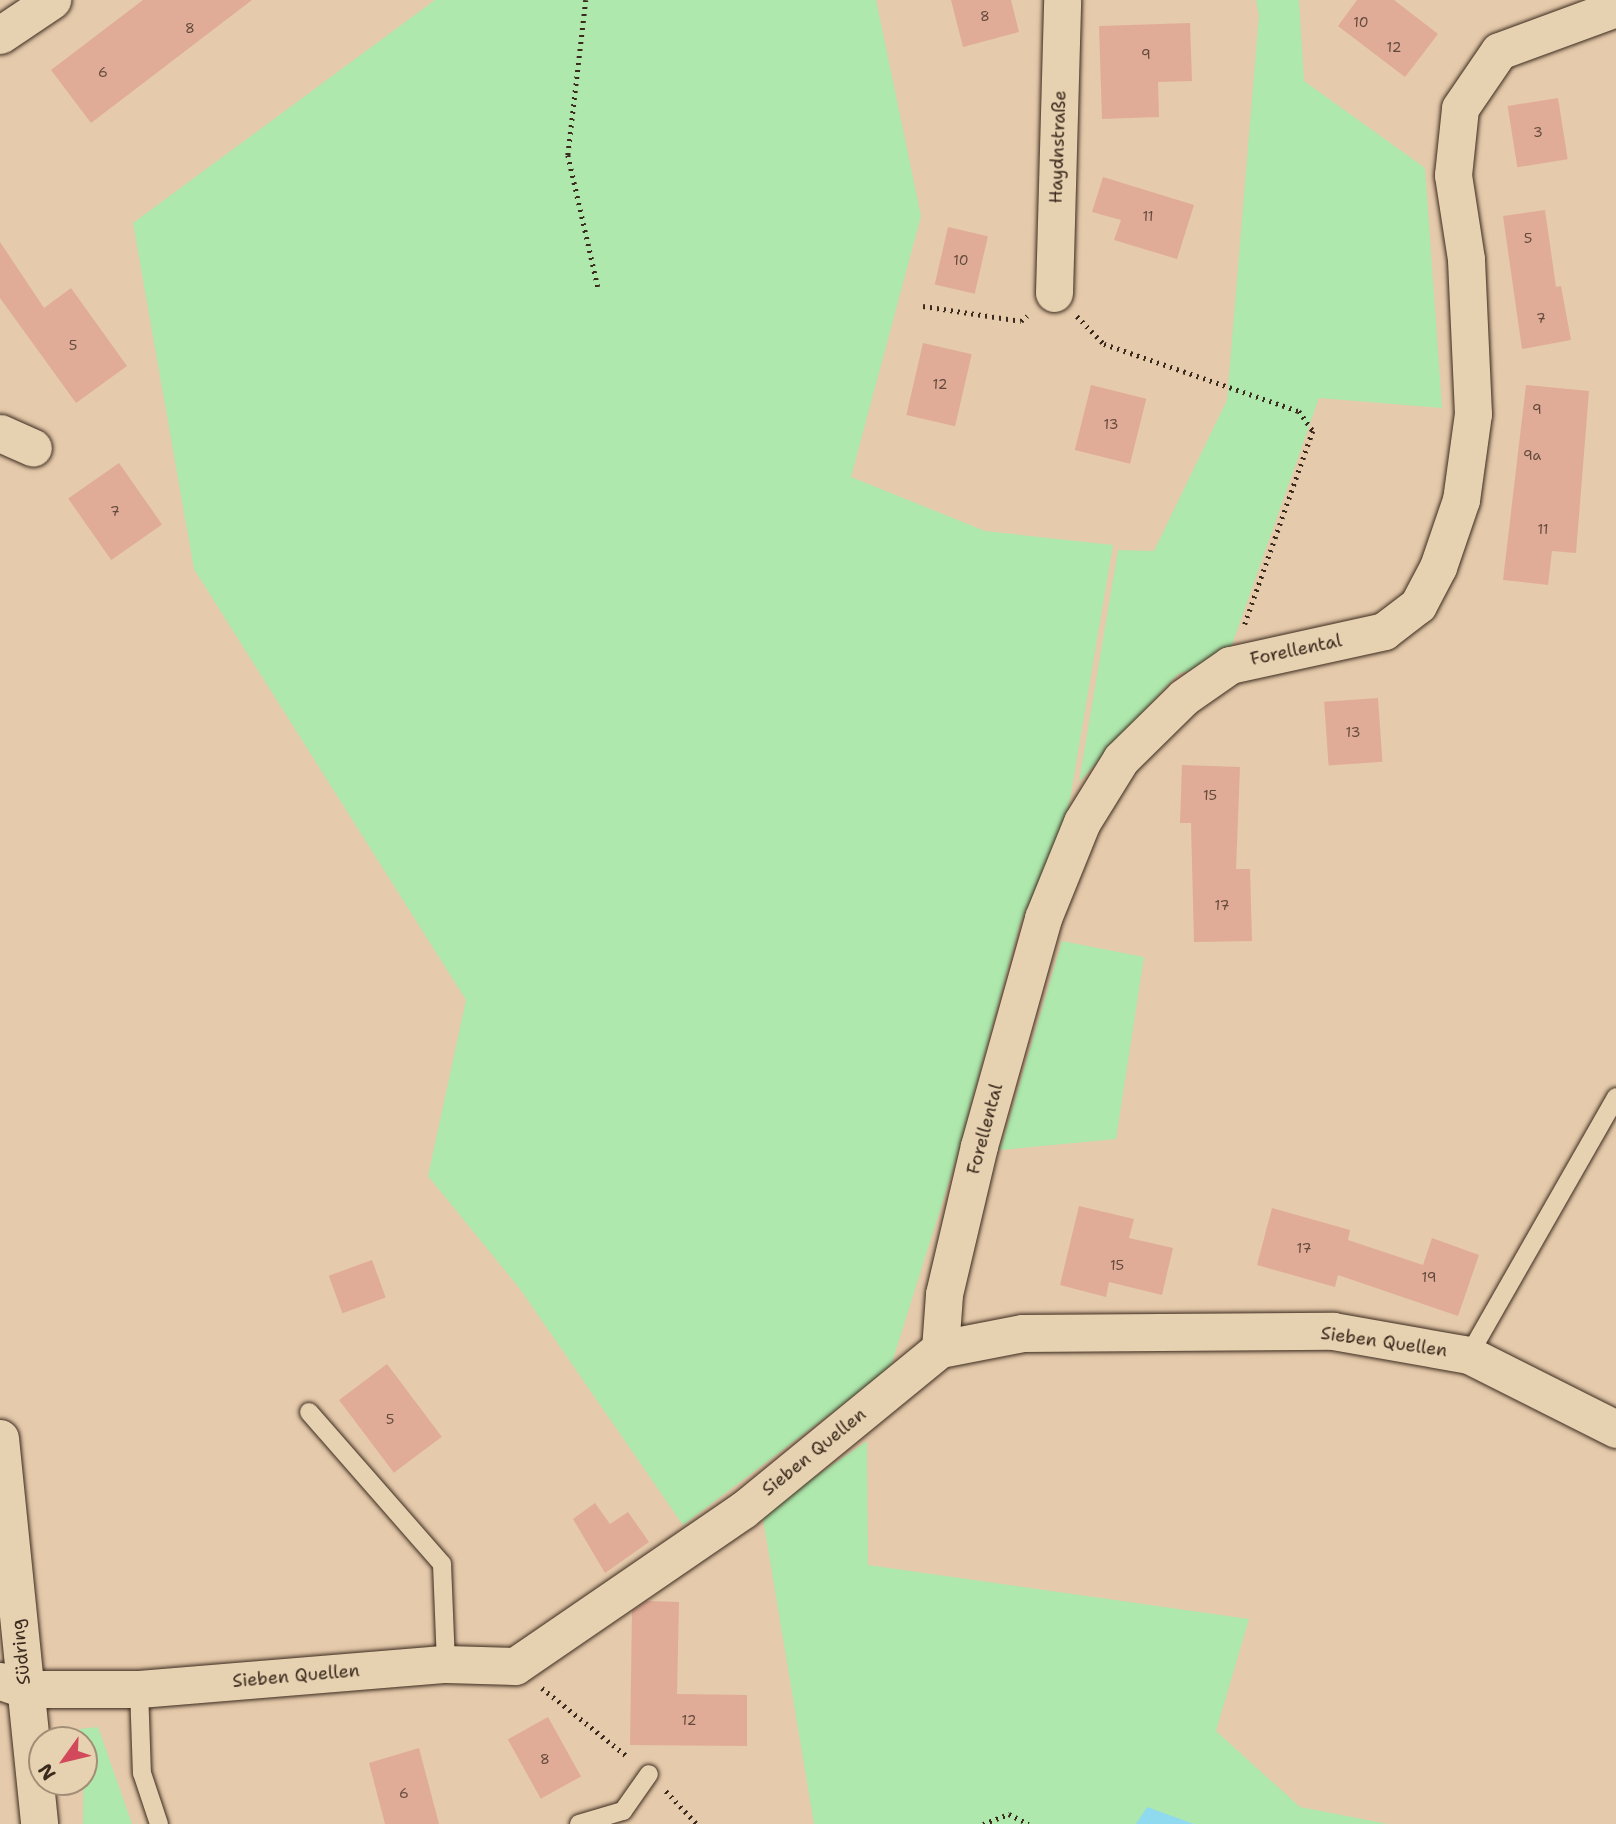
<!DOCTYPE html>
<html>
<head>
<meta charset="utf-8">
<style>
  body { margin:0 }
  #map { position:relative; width:1616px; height:1824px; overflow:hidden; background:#e5caab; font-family:"Shantell Sans",sans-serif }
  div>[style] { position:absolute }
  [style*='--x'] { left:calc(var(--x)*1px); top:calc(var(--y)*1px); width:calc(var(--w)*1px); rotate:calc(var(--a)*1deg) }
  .green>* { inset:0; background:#aee8ad }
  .water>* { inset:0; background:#8fdaef }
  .building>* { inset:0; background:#e1ac97; transform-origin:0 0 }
  .path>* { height:4.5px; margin-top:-2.25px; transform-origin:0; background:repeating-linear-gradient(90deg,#3b2a1e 0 2px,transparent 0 7px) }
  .roads { filter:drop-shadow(0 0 2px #3b2a1e) drop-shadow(0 0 2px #3b2a1e) }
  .service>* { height:18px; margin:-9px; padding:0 9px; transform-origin:9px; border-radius:9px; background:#e6d1b0 }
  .minor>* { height:37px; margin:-18.5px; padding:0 18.5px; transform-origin:18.5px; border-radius:18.5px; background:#e6d1b0 }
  span { translate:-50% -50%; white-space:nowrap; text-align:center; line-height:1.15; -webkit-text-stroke:5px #e6d1b0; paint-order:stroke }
  .number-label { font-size:14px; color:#644a3c }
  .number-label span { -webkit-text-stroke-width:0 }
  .street-label { font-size:18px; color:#3b2a1e }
  .north { position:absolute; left:28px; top:1726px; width:70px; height:70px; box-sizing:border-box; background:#e6d1b0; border:2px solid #a28e76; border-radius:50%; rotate:236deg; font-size:19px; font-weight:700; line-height:28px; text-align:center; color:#3b2a1e }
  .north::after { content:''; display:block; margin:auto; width:24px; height:32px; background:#d1495b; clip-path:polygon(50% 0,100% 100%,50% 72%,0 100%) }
</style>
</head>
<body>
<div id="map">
  <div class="green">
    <i style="clip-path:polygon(435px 0,876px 0,921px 216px,851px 477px,985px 531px,1113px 545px,1067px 817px,1020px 924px,957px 1156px,890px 1369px,683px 1525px,520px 1289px,428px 1176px,466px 1000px,194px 569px,133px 223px)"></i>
    <i style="clip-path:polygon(1256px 0,1299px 0,1304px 81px,1425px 168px,1442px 408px,1319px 398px,1227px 659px,1178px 674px,1079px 782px,1118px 550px,1154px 551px,1227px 400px,1259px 15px)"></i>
    <i style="clip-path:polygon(1062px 941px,1144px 957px,1116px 1139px,1000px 1150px)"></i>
    <i style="clip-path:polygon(867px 1441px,868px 1565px,1249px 1619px,1216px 1731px,1300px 1807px,1388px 1824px,814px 1824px,762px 1513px)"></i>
    <i style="clip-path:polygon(98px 1727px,132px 1824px,83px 1824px,84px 1740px,80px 1740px,80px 1729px)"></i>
  </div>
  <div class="water">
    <i style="clip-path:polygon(1147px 1807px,1194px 1824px,1136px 1824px)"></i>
  </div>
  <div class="building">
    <i style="clip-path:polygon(143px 0,252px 0,91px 123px,51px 70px)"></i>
    <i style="clip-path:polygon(951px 0,1011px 0,1019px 32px,963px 47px)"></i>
    <i style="clip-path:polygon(1357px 0,1394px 0,1438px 34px,1405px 77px,1338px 26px)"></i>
    <i style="clip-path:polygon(1190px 23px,1192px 81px,1158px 82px,1159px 117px,1102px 119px,1099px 26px)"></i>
    <i style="left:1558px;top:98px;width:62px;height:51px;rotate:81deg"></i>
    <i style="clip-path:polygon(1103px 177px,1194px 205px,1177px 259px,1114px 240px,1121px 220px,1092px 212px)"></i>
    <i style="clip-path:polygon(1545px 210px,1556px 287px,1561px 286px,1571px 340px,1522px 349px,1503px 216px)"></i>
    <i style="left:948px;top:227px;width:41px;height:59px;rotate:13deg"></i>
    <i style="clip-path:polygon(0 242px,44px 308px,71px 288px,127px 366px,76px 403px,0 298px)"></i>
    <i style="left:923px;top:343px;width:50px;height:74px;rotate:13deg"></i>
    <i style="left:1091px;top:385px;width:57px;height:67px;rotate:14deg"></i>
    <i style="clip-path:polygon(1526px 385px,1589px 391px,1576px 553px,1552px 551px,1548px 585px,1503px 580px)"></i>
    <i style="left:119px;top:463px;width:75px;height:62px;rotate:55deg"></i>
    <i style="left:1378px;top:698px;width:64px;height:54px;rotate:86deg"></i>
    <i style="clip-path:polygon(1182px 765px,1240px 767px,1236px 869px,1250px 869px,1252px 941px,1194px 942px,1191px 823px,1180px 823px)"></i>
    <i style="clip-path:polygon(1079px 1206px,1134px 1219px,1129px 1238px,1173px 1248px,1162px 1295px,1109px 1282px,1106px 1297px,1060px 1285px)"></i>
    <i style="clip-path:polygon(1272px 1208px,1350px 1230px,1348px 1240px,1423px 1265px,1432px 1238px,1479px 1255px,1458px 1316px,1338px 1275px,1335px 1287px,1257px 1265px)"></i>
    <i style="left:372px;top:1260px;width:40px;height:46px;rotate:70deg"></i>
    <i style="left:387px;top:1364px;width:91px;height:60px;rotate:53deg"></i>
    <i style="clip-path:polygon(595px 1503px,610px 1524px,628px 1512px,649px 1542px,605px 1573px,573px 1519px)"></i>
    <i style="clip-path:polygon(647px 1601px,679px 1602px,677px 1694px,747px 1695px,747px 1746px,630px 1745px,632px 1611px)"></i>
    <i style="left:548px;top:1717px;width:68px;height:46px;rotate:61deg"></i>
    <i style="clip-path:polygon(419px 1748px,439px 1824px,385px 1824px,369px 1763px)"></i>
  </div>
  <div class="path">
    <i style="--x:586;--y:0;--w:156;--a:96.6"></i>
    <i style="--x:568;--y:155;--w:135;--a:77.2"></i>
    <i style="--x:923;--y:306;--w:99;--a:8.7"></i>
    <i style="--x:1021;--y:321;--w:8;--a:-40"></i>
    <i style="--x:1077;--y:316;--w:39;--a:46"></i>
    <i style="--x:1104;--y:344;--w:206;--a:19"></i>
    <i style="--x:1299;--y:411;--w:24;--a:55"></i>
    <i style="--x:1313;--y:431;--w:205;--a:109.4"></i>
    <i style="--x:542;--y:1688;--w:110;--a:38.7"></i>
    <i style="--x:666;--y:1791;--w:45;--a:46.8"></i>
    <i style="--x:983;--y:1824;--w:28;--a:-21"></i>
    <i style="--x:1009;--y:1814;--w:22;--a:27"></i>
  </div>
  <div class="roads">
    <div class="service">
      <i style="--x:1469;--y:1355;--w:297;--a:-60.3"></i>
      <i style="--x:309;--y:1412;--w:202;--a:48.8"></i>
      <i style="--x:442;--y:1564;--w:100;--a:87.7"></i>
      <i style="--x:139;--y:1689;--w:84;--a:88"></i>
      <i style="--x:142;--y:1773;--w:54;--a:71.6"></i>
      <i style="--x:579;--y:1824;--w:46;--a:-16.5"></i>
      <i style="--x:623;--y:1811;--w:45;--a:-54.9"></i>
    </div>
    <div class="minor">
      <i style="--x:0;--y:35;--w:63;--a:-33.9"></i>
      <i style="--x:1054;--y:293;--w:293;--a:-88.4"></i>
      <i style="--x:0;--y:433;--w:36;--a:24"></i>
      <i style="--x:940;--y:1349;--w:55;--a:-85.8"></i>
      <i style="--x:944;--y:1294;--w:152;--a:-76.7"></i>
      <i style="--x:979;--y:1146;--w:237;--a:-74.3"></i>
      <i style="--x:1043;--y:918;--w:104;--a:-67.9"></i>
      <i style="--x:1082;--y:822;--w:74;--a:-58.2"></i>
      <i style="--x:1121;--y:759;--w:88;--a:-44.5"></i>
      <i style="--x:1184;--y:697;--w:56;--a:-34.8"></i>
      <i style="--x:1230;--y:665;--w:158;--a:-12.4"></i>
      <i style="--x:1384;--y:631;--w:43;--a:-37.4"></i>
      <i style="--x:1418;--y:605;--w:43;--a:-62.2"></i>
      <i style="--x:1438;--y:567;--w:71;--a:-71.1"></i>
      <i style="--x:1461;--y:500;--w:87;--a:-82.1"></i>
      <i style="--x:1473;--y:414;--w:155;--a:-92.6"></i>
      <i style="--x:1466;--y:259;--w:85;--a:-98.8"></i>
      <i style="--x:1453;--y:175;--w:67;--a:-84"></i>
      <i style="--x:1460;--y:108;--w:69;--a:-55.6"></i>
      <i style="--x:1499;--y:51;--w:125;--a:-20.2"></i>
      <i style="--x:0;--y:1438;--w:388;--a:84.2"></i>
      <i style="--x:0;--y:1681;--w:26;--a:18"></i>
      <i style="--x:25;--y:1689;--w:114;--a:0"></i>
      <i style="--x:139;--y:1689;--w:308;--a:-4.7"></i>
      <i style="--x:446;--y:1664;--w:69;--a:1.7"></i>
      <i style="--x:515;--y:1666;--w:276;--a:-34.4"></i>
      <i style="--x:743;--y:1510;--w:254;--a:-39.3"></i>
      <i style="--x:940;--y:1349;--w:84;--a:-11"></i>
      <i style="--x:1022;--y:1333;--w:311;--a:-0.4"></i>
      <i style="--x:1333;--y:1331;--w:138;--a:10"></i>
      <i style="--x:1469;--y:1355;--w:165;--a:26.7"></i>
    </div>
  </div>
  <div class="number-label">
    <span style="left:985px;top:16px">8</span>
    <span style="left:1361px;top:22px">10</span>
    <span style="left:190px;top:28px">8</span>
    <span style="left:1394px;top:47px">12</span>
    <span style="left:1146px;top:54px">9</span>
    <span style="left:103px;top:72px">6</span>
    <span style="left:1538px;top:132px">3</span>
    <span style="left:1148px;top:216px">11</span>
    <span style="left:1528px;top:238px">5</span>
    <span style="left:961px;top:260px">10</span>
    <span style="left:1541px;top:318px">7</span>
    <span style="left:73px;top:345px">5</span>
    <span style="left:940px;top:384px">12</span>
    <span style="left:1537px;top:409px">9</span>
    <span style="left:1111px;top:424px">13</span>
    <span style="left:1532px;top:455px">9a</span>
    <span style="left:115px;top:511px">7</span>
    <span style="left:1543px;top:529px">11</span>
    <span style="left:1353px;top:732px">13</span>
    <span style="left:1210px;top:795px">15</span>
    <span style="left:1222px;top:905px">17</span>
    <span style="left:1304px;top:1248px">17</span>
    <span style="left:1117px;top:1265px">15</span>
    <span style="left:1429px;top:1277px">19</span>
    <span style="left:390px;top:1419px">5</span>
    <span style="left:689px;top:1720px">12</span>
    <span style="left:545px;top:1759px">8</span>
    <span style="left:404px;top:1793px">6</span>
  </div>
  <div class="street-label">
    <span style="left:1058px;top:147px;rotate:-88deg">Haydnstraße</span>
    <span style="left:1296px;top:650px;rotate:-12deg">Forellental</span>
    <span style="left:985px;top:1129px;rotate:-75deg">Forellental</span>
    <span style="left:1384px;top:1342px;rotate:8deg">Sieben Quellen</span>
    <span style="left:814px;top:1452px;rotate:-39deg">Sieben Quellen</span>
    <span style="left:21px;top:1652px;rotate:-96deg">Südring</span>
    <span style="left:296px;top:1676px;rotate:-5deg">Sieben Quellen</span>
  </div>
  <div class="north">N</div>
</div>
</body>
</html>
